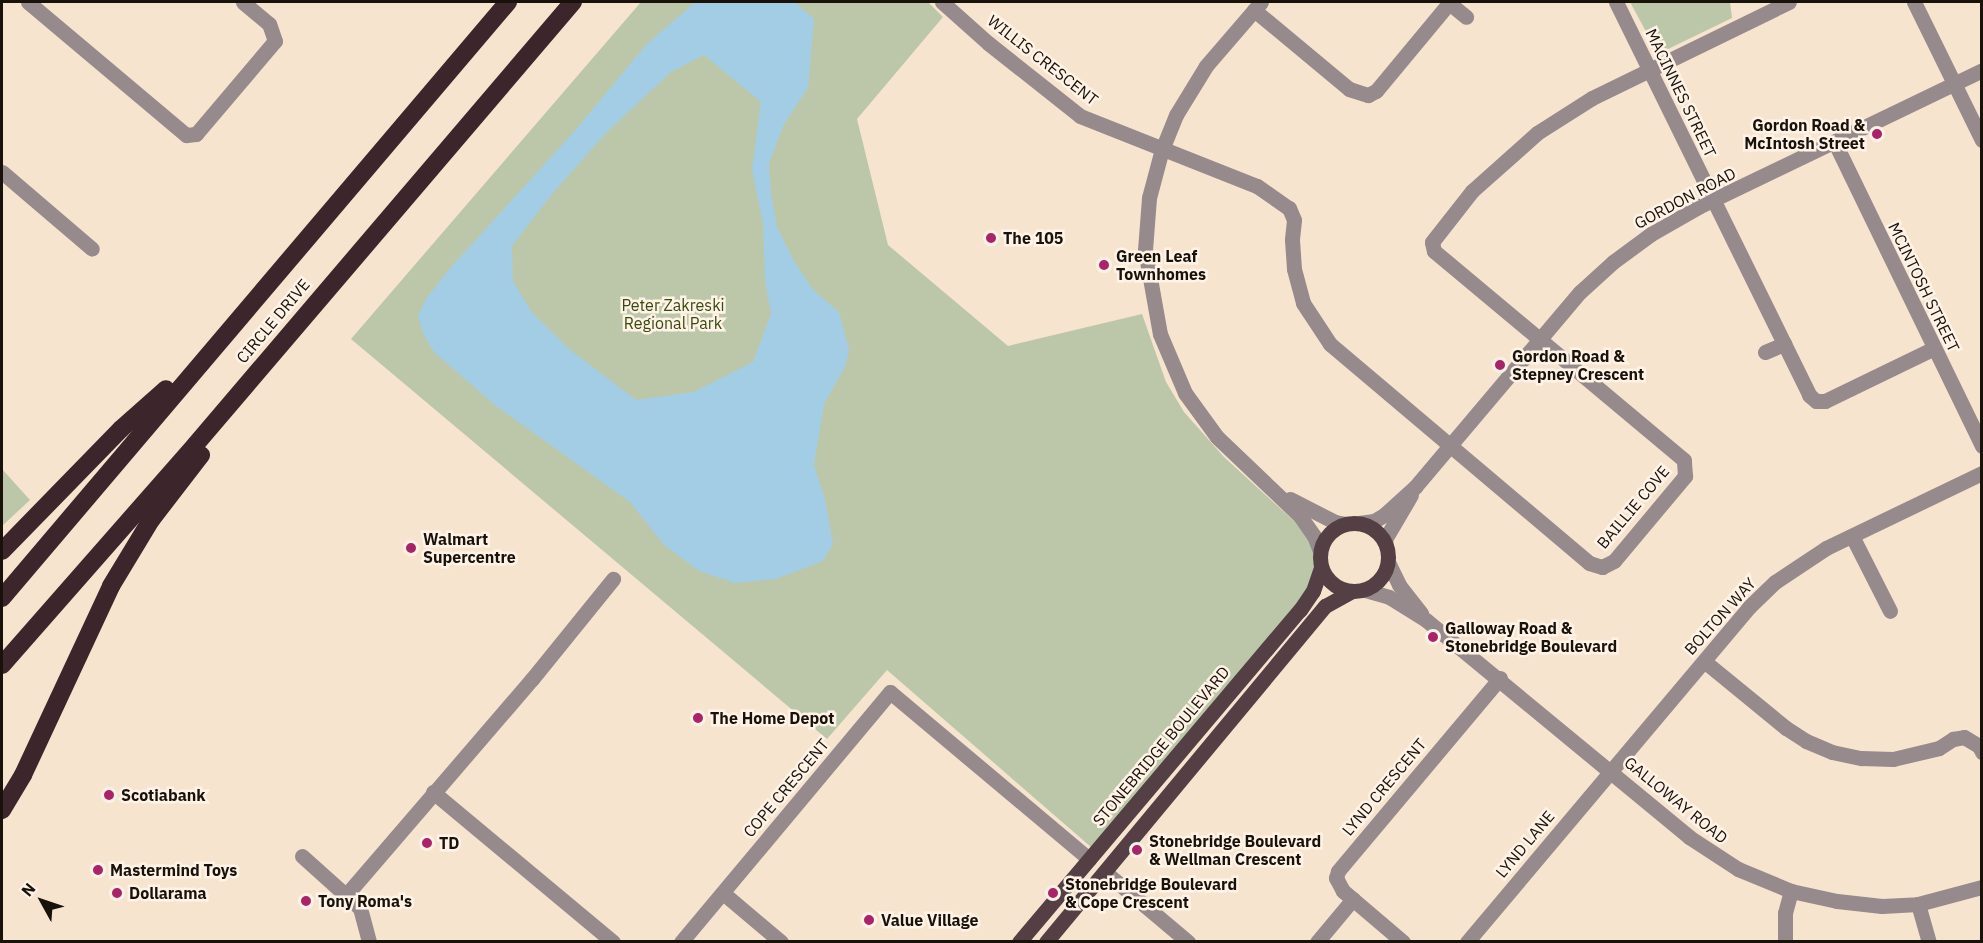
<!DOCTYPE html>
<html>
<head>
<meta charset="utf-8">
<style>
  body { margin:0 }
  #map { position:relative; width:1983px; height:943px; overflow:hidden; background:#f7e4cf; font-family:"IBM Plex Sans",sans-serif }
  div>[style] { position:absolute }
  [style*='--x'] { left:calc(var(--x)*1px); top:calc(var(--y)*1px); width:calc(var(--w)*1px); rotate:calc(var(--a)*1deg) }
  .green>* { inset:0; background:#bbc7a8 }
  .water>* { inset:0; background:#a3cde4 }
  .minor>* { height:15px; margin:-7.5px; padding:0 7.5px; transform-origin:7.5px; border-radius:7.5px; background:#968a8d }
  .major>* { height:15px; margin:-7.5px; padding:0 7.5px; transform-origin:7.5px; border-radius:7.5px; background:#543f45 }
  .major>.ring { margin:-7.5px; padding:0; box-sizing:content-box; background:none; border:15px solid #543f45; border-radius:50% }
  .highway>* { height:18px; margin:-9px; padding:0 9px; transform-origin:9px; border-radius:9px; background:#3c262c }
  .dots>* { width:16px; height:16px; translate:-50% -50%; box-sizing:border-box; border:3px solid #fef3e6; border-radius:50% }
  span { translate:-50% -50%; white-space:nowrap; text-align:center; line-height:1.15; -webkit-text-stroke:5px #fef3e6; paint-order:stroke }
  .street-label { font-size:16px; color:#18120b }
  .poi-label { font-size:16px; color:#18120b; font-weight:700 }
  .right { translate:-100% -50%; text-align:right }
  .left { translate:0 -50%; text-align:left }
  .park-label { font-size:16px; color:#38490e }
  .frame { position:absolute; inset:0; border:3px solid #18120b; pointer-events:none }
  .north { position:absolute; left:12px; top:871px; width:60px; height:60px; -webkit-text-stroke:4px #fef3e6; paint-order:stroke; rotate:310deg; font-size:16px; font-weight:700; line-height:24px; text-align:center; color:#18120b }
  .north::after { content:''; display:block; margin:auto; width:21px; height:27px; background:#18120b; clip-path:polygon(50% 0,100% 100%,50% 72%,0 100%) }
</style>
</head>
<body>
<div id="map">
  <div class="green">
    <i style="clip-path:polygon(641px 2px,928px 2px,943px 17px,857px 119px,888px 245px,1008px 346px,1142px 314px,1166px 382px,1184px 412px,1224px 457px,1307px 533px,1314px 545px,1317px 561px,1313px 591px,1091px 847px,887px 670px,827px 739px,351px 339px)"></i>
    <i style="clip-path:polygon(1630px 2px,1730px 2px,1732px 18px,1666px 50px,1656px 50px)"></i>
    <i style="clip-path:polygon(2px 469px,30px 500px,2px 526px)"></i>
  </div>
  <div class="water">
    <i style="clip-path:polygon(evenodd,695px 2px,794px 2px,814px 19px,808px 88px,784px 124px,769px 163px,771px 194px,777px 227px,794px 261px,814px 291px,839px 312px,849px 349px,846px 365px,824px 404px,814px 465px,825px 499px,833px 544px,823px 561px,776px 579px,735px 583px,699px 571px,664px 545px,630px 502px,496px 406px,434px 352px,424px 335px,418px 316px,426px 299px,450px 268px,573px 133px,645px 46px,695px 2px,704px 55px,761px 102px,752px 170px,763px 224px,765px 281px,771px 314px,753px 362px,694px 392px,636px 400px,569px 349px,532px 313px,513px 281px,512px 246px,552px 194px,607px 132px,671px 72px,704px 55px)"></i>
  </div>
  <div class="minor">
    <i style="--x:28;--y:2;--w:207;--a:40.1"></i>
    <i style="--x:186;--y:135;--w:10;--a:-6"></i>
    <i style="--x:196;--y:134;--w:122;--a:-49.7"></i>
    <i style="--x:275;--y:41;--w:18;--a:-109"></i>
    <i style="--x:269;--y:24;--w:34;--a:-140"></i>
    <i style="--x:942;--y:2;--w:62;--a:41.7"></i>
    <i style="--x:988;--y:43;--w:117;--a:38.4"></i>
    <i style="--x:1080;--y:116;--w:190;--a:21.6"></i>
    <i style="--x:1257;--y:186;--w:39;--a:35"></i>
    <i style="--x:1289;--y:208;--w:13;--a:67"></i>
    <i style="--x:1294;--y:220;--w:20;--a:96"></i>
    <i style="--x:1292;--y:240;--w:29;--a:86"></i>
    <i style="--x:1294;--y:269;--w:35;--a:75"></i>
    <i style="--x:1303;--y:303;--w:49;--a:56.6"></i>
    <i style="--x:1330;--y:344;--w:339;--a:40.2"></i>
    <i style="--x:1589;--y:563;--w:14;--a:17"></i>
    <i style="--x:1602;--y:567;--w:13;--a:-27"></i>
    <i style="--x:1614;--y:561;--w:111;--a:-50.1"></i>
    <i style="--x:1685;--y:476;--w:16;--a:-94"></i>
    <i style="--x:1684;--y:460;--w:326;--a:-140.1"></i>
    <i style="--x:1434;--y:251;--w:9;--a:-103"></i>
    <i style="--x:1432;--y:242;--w:65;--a:-51.9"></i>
    <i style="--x:1472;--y:191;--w:87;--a:-41.7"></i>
    <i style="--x:1537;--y:133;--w:65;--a:-32.5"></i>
    <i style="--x:1592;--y:98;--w:219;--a:-26"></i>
    <i style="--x:1261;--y:2;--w:84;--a:130.7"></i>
    <i style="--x:1206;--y:66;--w:57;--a:121.5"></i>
    <i style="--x:1176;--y:115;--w:37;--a:112"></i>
    <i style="--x:1162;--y:149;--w:51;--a:104.9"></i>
    <i style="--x:1149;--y:198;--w:52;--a:94.4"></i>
    <i style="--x:1145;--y:250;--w:85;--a:79.9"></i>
    <i style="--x:1160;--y:334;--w:64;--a:67"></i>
    <i style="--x:1185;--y:393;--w:54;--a:54"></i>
    <i style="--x:1217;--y:437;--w:115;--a:43.6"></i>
    <i style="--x:1300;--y:516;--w:24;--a:55"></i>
    <i style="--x:1314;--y:536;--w:16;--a:68"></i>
    <i style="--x:1616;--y:2;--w:438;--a:63.8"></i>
    <i style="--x:1809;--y:395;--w:9;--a:41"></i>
    <i style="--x:1816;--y:401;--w:9;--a:0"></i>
    <i style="--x:1825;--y:401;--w:121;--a:-25.9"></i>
    <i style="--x:1914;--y:2;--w:154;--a:63.8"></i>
    <i style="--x:1449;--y:3;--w:22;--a:39"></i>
    <i style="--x:1254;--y:10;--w:124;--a:39.7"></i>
    <i style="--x:1349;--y:89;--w:20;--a:18"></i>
    <i style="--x:1368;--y:95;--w:9;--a:-27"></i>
    <i style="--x:1376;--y:91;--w:116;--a:-50.3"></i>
    <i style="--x:1835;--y:143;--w:337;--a:64.1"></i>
    <i style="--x:2;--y:172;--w:118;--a:40.5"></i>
    <i style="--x:1765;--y:352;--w:21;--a:-23"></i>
    <i style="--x:1290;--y:499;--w:51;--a:27.1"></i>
    <i style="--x:1335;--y:522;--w:10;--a:11"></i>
    <i style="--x:1359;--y:523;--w:15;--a:-8"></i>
    <i style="--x:1374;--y:521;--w:12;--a:-31"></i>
    <i style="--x:1384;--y:515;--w:42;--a:-42.1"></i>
    <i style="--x:1415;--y:487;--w:255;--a:-49.8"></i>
    <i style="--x:1580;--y:292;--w:45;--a:-42.3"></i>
    <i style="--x:1613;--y:262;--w:47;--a:-36.4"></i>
    <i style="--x:1651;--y:234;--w:56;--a:-29.7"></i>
    <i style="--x:1700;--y:206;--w:313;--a:-25.7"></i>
    <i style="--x:1852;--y:536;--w:84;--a:63.1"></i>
    <i style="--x:1384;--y:541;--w:53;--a:-59.6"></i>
    <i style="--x:1388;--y:562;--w:25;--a:64"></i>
    <i style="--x:1399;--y:585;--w:36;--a:52"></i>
    <i style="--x:1365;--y:590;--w:25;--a:16"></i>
    <i style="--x:1389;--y:597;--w:44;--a:31.9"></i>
    <i style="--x:1426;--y:620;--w:341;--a:39.5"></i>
    <i style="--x:1689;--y:837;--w:59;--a:33.1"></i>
    <i style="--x:1738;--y:869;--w:57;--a:22.5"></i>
    <i style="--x:1791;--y:891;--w:47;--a:12.3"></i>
    <i style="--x:1837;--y:901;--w:45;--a:6.3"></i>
    <i style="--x:1882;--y:906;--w:36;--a:-3"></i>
    <i style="--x:1918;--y:904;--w:66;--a:-14.9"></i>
    <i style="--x:1704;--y:661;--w:106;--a:39.3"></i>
    <i style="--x:1786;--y:728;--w:24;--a:33"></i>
    <i style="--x:1806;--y:741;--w:28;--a:23"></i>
    <i style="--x:1832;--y:752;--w:30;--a:12"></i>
    <i style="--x:1861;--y:758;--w:32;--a:2"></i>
    <i style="--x:1893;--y:759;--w:47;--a:-13.4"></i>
    <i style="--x:1939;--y:748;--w:17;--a:-33"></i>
    <i style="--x:1953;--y:739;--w:11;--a:-10"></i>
    <i style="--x:1964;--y:737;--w:17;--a:31"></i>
    <i style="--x:1979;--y:746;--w:7;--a:63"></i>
    <i style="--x:433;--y:792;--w:234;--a:39.8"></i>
    <i style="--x:302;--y:856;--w:78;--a:41.9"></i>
    <i style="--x:360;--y:908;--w:35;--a:75"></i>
    <i style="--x:1105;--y:872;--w:109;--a:40.1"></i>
    <i style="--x:723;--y:893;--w:76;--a:40.2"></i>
    <i style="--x:347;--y:894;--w:284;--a:-49.3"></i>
    <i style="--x:532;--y:679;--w:129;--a:-51"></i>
    <i style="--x:1918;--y:904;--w:40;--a:74"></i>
    <i style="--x:681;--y:942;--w:326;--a:-50.1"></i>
    <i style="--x:890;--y:692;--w:260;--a:40"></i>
    <i style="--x:1317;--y:942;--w:56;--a:-50.1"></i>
    <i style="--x:1403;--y:942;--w:79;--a:-139.6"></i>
    <i style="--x:1343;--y:891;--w:15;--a:-118"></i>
    <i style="--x:1336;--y:878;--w:7;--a:-74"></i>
    <i style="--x:1338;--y:871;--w:252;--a:-50"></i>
    <i style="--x:1467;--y:942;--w:438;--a:-49.9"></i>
    <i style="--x:1749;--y:607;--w:36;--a:-44"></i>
    <i style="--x:1775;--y:582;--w:61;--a:-33.7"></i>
    <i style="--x:1826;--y:548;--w:173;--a:-25.7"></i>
    <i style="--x:1785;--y:942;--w:29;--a:-90"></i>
    <i style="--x:1785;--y:913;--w:23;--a:-75"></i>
  </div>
  <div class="major">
    <i class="ring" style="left:1320px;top:523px;width:53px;height:53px"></i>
    <i style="--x:1019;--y:942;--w:435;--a:-49.8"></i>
    <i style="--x:1300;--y:610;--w:23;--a:-56"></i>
    <i style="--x:1313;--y:591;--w:24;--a:-71"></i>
    <i style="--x:1046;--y:942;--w:437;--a:-50.3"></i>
    <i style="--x:1325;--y:606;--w:29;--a:-29"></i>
  </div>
  <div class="highway">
    <i style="--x:2;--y:551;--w:170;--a:-45.7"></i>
    <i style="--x:121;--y:429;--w:60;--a:-41.6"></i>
    <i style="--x:2;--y:598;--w:782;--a:-49.67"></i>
    <i style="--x:2;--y:665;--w:294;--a:-48.7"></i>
    <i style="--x:196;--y:444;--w:581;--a:-49.54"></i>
    <i style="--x:2;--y:810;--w:41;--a:-59"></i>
    <i style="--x:23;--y:775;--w:208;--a:-65"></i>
    <i style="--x:111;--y:586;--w:77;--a:-58.8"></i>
    <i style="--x:151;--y:520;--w:82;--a:-52.4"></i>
  </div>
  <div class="dots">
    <i style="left:1877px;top:134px;background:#aa2267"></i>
    <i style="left:991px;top:238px;background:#aa2267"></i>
    <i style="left:1104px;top:265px;background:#aa2267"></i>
    <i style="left:1500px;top:365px;background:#aa2267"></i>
    <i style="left:411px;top:548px;background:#aa2267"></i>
    <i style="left:1433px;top:637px;background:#aa2267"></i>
    <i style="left:698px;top:718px;background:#aa2267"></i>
    <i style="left:109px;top:795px;background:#aa2267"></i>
    <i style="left:427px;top:843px;background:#aa2267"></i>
    <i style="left:1137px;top:850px;background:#aa2267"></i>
    <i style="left:98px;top:870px;background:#aa2267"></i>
    <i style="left:117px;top:893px;background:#aa2267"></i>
    <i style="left:1053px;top:893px;background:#aa2267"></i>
    <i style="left:306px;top:901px;background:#aa2267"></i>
    <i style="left:869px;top:920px;background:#aa2267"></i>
  </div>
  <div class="street-label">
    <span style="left:1043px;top:60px;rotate:38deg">WILLIS CRESCENT</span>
    <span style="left:1681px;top:93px;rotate:64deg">MACINNES STREET</span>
    <span style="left:1685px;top:198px;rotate:-28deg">GORDON ROAD</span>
    <span style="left:1924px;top:287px;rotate:64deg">MCINTOSH STREET</span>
    <span style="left:273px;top:321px;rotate:-50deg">CIRCLE DRIVE</span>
    <span style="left:1633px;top:507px;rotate:-50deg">BAILLIE COVE</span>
    <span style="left:1720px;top:616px;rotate:-48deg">BOLTON WAY</span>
    <span style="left:1161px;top:746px;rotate:-50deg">STONEBRIDGE BOULEVARD</span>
    <span style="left:1384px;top:787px;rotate:-50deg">LYND CRESCENT</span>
    <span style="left:786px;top:788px;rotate:-50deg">COPE CRESCENT</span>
    <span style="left:1676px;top:800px;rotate:39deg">GALLOWAY ROAD</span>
    <span style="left:1525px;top:844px;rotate:-50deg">LYND LANE</span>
  </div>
  <div class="poi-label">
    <span class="right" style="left:1865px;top:134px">Gordon Road &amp;<br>McIntosh Street</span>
    <span class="left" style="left:1003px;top:238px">The 105</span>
    <span class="left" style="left:1116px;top:265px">Green Leaf<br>Townhomes</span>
    <span class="left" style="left:1512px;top:365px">Gordon Road &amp;<br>Stepney Crescent</span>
    <span class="left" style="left:423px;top:548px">Walmart<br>Supercentre</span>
    <span class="left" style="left:1445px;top:637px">Galloway Road &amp;<br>Stonebridge Boulevard</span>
    <span class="left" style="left:710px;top:718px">The Home Depot</span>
    <span class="left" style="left:121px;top:795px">Scotiabank</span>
    <span class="left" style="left:1149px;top:850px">Stonebridge Boulevard<br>&amp; Wellman Crescent</span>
    <span class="left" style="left:439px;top:843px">TD</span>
    <span class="left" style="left:110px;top:870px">Mastermind Toys</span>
    <span class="left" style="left:1065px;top:893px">Stonebridge Boulevard<br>&amp; Cope Crescent</span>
    <span class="left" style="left:129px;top:893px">Dollarama</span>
    <span class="left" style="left:318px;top:901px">Tony Roma's</span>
    <span class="left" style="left:881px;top:920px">Value Village</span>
  </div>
  <div class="park-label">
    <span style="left:673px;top:314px">Peter Zakreski<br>Regional Park</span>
  </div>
  <div class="frame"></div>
  <div class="north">N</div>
</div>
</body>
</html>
